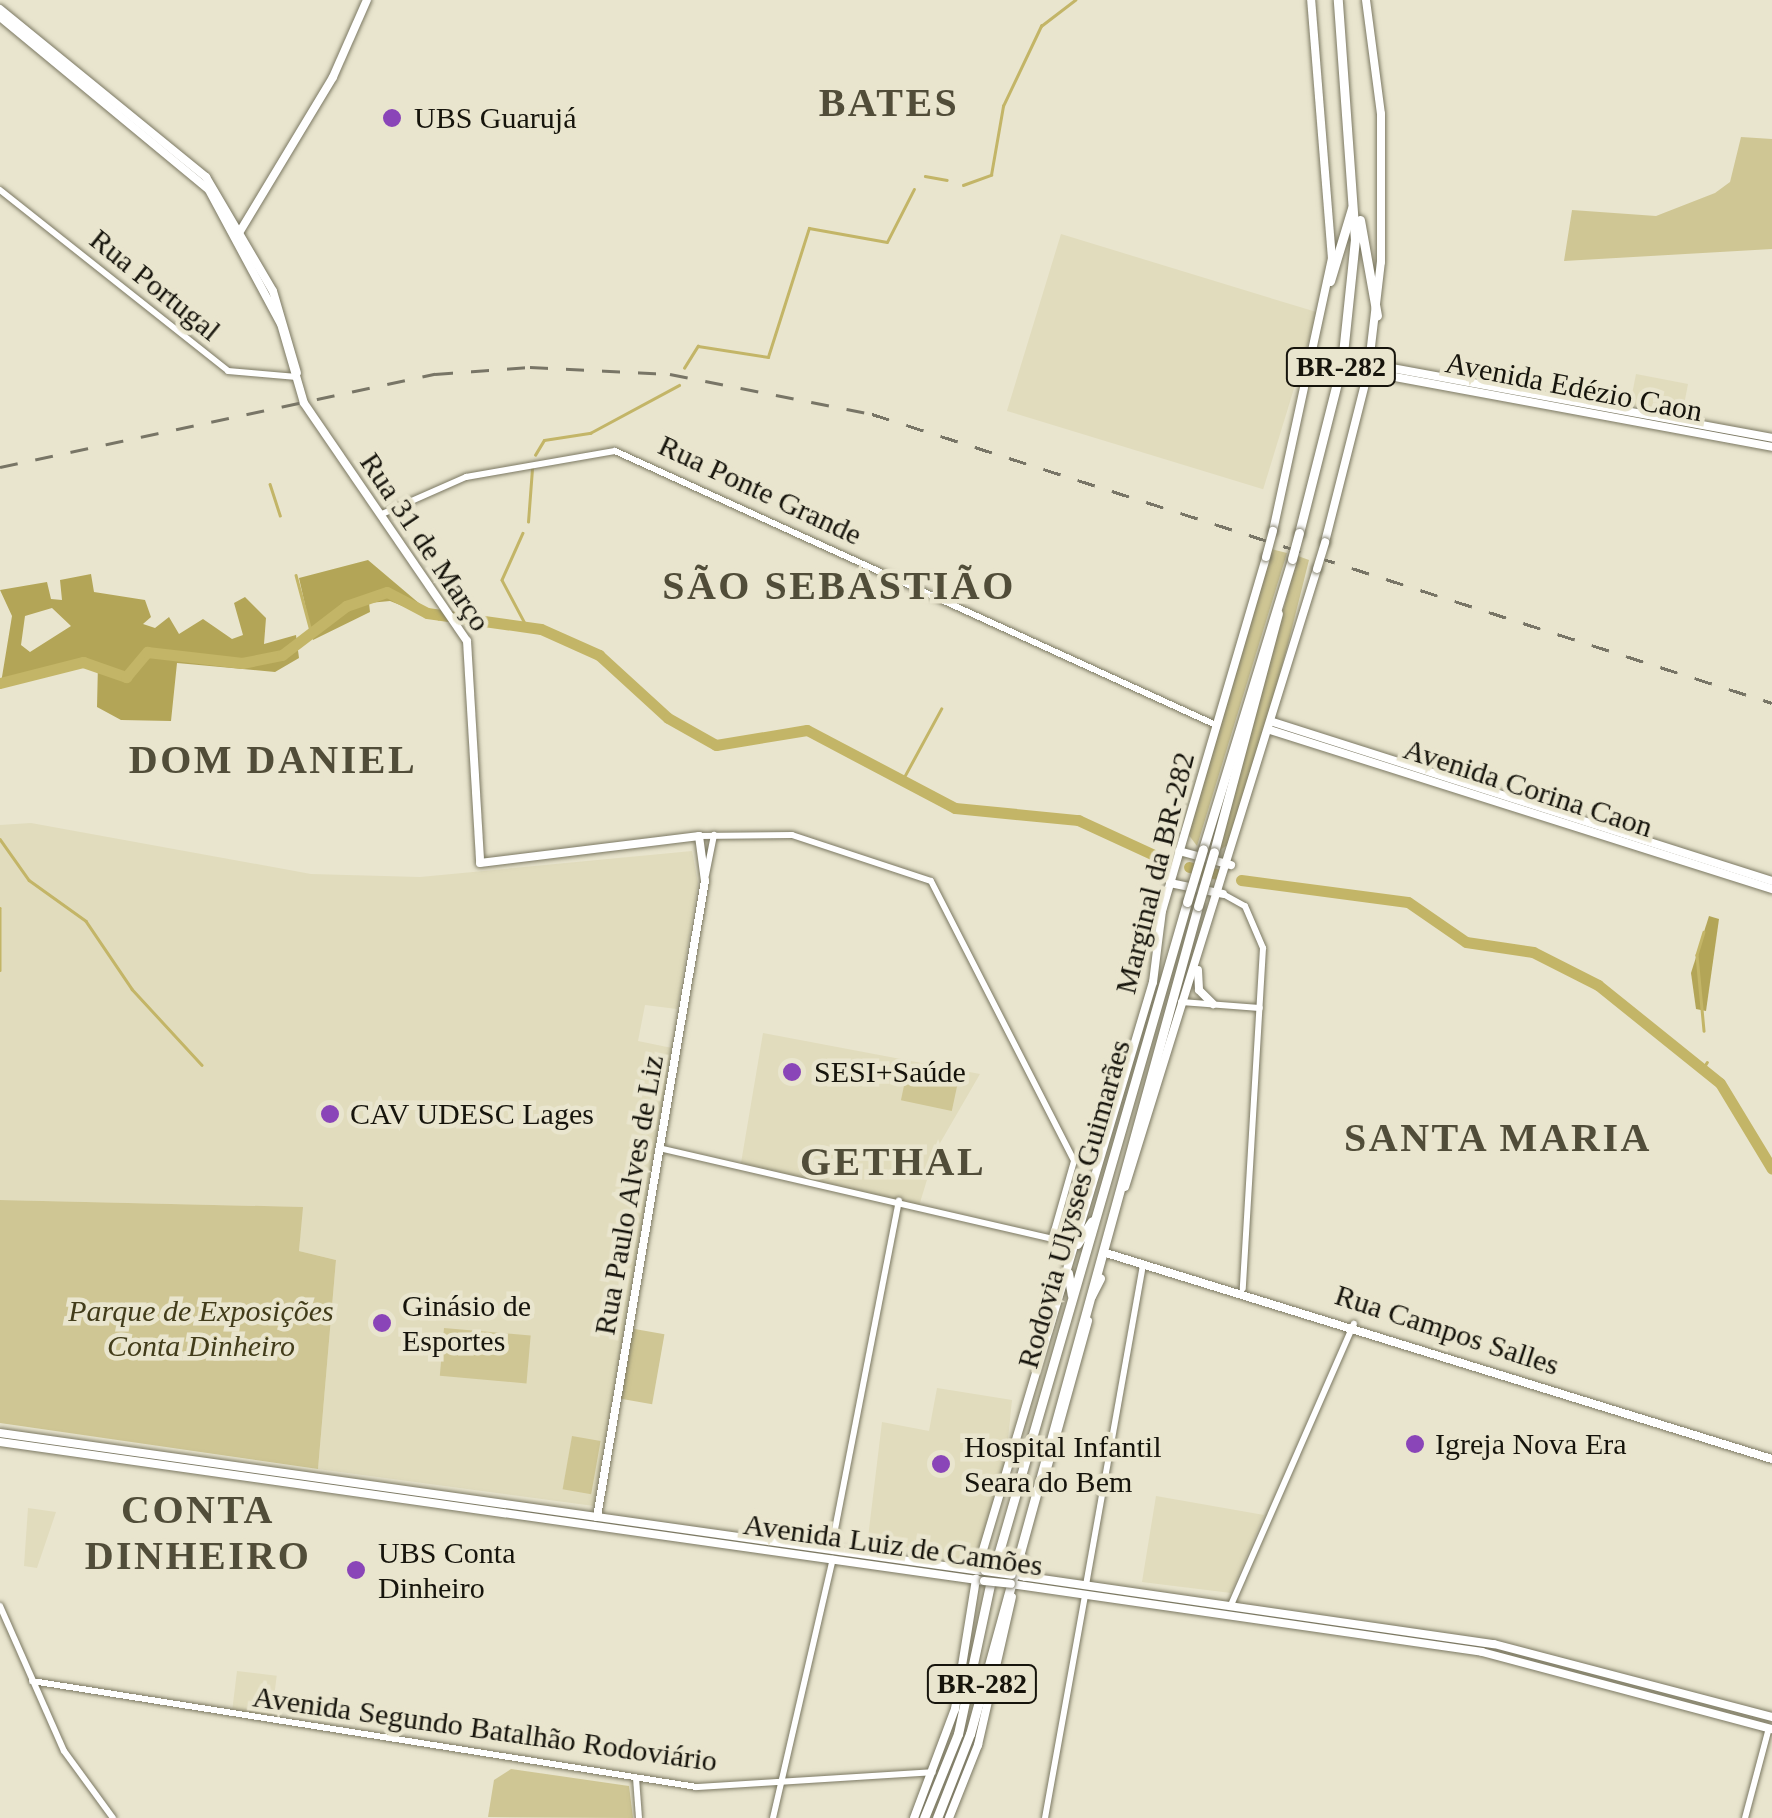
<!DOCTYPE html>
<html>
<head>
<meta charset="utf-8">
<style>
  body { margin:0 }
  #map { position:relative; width:1772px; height:1818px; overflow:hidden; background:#e9e5ce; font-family:Georgia,serif }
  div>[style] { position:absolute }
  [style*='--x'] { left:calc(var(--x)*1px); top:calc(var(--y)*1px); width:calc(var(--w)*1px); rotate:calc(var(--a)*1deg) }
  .built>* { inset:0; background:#e1dcbd; transform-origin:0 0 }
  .green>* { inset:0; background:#cfc694; transform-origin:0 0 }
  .forest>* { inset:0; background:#b3a557 }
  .stream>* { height:2.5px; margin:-1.25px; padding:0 1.25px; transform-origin:1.25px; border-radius:1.25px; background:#c3b567 }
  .river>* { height:11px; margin:-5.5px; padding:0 5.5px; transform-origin:5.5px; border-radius:5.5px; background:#c3b567 }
  .roads { filter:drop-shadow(0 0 2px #7b7862) drop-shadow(0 0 2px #7b7862) }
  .minor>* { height:6px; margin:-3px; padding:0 3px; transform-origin:3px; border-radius:3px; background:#fff }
  .major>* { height:8px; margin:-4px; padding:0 4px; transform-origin:4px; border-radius:4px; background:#fff }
  .highway>* { height:9px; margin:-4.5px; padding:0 4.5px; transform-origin:4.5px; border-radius:4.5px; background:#fff }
  .rail>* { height:2.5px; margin-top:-1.25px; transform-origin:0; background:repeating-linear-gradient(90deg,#787566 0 18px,transparent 0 36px) }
  .bridges { filter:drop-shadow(0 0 2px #7b7862) drop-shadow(0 0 2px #7b7862) }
  .major-bridge>* { height:8px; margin:-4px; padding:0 4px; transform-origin:4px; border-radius:4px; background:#fff }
  .highway-bridge>* { height:9px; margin:-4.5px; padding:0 4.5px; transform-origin:4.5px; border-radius:4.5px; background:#fff }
  .dots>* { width:28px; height:28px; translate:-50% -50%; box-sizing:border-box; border:5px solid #e9e5ce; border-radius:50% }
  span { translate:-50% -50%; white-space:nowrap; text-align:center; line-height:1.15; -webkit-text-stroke:9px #e9e5ce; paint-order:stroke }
  .shield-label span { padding:2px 8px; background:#e9e5ce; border:2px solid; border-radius:8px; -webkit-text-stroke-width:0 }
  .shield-label { font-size:28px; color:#16140c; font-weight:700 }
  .poi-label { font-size:30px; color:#16140c }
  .left { translate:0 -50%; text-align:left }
  .street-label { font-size:30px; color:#16140c }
  .park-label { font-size:30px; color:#423c1a; font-style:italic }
  .district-label { font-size:40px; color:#514d39; font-weight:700; letter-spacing:2.5px }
</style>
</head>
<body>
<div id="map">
  <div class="built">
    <i style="left:1061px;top:234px;width:268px;height:185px;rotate:17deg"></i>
    <i style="left:1636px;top:374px;width:53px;height:31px;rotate:11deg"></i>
    <i style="clip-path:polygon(31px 823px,311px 874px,420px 877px,692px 851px,698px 883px,677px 1009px,645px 1005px,638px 1041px,672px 1048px,594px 1506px,318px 1469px,336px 1260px,299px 1251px,302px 1207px,0 1200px,0 825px)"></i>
    <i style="clip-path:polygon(763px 1033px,980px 1074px,936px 1150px,919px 1206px,741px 1163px)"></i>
    <i style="clip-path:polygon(937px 1388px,1012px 1400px,1002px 1497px,977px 1562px,867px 1546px,882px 1422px,929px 1431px)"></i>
    <i style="clip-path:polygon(1156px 1496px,1264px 1515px,1231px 1593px,1142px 1582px)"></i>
    <i style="clip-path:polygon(28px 1508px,56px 1512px,37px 1568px,24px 1566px)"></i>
    <i style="left:237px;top:1671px;width:40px;height:40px;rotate:7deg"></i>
  </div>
  <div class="green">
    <i style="clip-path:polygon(1741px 137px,1772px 139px,1772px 249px,1564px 261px,1572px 210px,1656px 216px,1715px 193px,1730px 182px)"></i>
    <i style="clip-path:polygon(1271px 549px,1287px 553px,1197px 846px,1188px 834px)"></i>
    <i style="clip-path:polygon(1298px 556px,1309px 560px,1287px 648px,1232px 842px,1217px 852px)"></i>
    <i style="left:908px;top:1067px;width:52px;height:34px;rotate:12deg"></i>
    <i style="clip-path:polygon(0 1200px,303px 1207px,299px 1251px,336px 1260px,318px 1469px,0 1423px)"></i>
    <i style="left:444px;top:1328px;width:87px;height:48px;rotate:5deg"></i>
    <i style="left:629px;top:1328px;width:36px;height:71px;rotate:10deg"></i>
    <i style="left:572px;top:1436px;width:29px;height:54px;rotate:10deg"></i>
    <i style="clip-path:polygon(511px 1769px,629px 1786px,633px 1818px,488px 1817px,494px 1780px)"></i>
  </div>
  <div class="forest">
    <i style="clip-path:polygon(368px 560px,440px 621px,390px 601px,369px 603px,370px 612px,313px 640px,299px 578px)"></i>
    <i style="clip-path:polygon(evenodd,91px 574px,94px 592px,145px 600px,151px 617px,143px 624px,155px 628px,169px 617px,179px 634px,203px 619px,232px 639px,243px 635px,234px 603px,245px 597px,266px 618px,264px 644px,296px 635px,299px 658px,275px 672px,177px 663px,171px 721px,121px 720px,97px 707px,98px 663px,24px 674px,0 689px,12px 616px,0 590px,47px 582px,51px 599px,62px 600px,60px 580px,91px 574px,52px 608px,71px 626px,30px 652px,21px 645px,25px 616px,52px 608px)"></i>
    <i style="clip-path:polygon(1709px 916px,1719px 919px,1706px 1011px,1696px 1009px,1691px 973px)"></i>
  </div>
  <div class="stream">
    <i style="--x:925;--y:176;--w:22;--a:10"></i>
    <i style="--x:963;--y:185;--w:30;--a:-20"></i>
    <i style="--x:991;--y:175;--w:70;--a:-80.1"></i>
    <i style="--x:1003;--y:106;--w:89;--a:-64.6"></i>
    <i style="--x:1041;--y:26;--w:43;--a:-37.4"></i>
    <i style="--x:684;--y:368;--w:26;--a:-58"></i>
    <i style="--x:698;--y:346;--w:71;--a:8.9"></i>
    <i style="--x:768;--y:357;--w:135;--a:-72.4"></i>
    <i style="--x:809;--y:228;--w:79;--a:10.2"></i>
    <i style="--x:887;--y:242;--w:59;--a:-63"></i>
    <i style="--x:535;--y:455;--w:17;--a:-59"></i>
    <i style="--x:544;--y:440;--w:47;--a:-8.7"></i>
    <i style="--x:590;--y:433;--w:101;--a:-28.3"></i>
    <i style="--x:270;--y:484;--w:33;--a:72"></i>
    <i style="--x:528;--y:522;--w:53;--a:-85.7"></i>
    <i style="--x:523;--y:533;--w:51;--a:114.1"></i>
    <i style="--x:502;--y:580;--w:53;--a:62"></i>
    <i style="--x:296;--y:575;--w:58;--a:75"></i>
    <i style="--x:903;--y:779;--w:80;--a:-61.5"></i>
    <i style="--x:0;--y:839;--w:50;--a:54.7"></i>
    <i style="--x:29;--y:880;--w:70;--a:35.7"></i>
    <i style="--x:86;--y:921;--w:82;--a:55.9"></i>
    <i style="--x:132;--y:989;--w:103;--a:47.4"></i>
    <i style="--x:0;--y:908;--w:62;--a:90"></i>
    <i style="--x:1704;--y:932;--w:24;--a:107"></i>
    <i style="--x:1697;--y:955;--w:76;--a:84.7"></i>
    <i style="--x:1702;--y:1070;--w:9;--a:-58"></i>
  </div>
  <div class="river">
    <i style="--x:0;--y:683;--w:86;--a:-14.2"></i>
    <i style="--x:83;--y:662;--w:46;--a:19.2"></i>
    <i style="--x:126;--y:677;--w:33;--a:-50"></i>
    <i style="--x:147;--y:652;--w:96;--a:6.6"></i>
    <i style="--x:242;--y:663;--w:41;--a:-11.3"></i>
    <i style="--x:282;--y:655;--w:81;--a:-37.4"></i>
    <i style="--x:346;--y:606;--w:43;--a:-18.9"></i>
    <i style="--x:387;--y:592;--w:45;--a:27.7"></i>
    <i style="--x:427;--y:613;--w:115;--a:8"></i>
    <i style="--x:541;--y:629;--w:64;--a:24.1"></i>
    <i style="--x:599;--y:655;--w:93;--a:42.4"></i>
    <i style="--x:668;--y:718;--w:55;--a:29.4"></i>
    <i style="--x:716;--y:745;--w:92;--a:-9.4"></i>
    <i style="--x:807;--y:730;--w:167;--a:27.8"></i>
    <i style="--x:955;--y:808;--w:124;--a:5.6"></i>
    <i style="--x:1078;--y:820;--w:98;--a:24.7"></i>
    <i style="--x:1189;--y:867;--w:32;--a:14"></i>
    <i style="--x:1241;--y:880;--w:168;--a:7.5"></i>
    <i style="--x:1408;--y:902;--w:70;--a:34.6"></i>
    <i style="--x:1466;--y:942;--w:68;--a:8.5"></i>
    <i style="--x:1533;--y:952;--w:73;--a:26.9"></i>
    <i style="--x:1598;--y:985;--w:156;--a:38.8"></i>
    <i style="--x:1720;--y:1083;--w:100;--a:58.8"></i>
  </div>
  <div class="roads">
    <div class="minor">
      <i style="--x:0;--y:190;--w:291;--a:38.4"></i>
      <i style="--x:228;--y:371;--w:69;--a:5"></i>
      <i style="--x:382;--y:514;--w:92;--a:-23.8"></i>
      <i style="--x:466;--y:477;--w:151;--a:-9.9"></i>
      <i style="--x:615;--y:451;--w:661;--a:24.51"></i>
      <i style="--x:699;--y:836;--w:93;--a:-0.6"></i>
      <i style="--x:792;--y:835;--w:146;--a:18.3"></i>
      <i style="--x:931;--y:881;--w:314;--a:62.9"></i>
      <i style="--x:1074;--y:1161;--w:80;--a:105.9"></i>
      <i style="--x:706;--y:875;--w:41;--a:-78.7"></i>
      <i style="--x:1223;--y:894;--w:25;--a:29"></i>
      <i style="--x:1245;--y:906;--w:46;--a:66.8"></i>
      <i style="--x:1263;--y:948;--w:341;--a:93.4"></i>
      <i style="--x:1181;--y:1002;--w:79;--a:4.3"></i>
      <i style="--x:659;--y:1148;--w:427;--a:13"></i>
      <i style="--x:831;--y:1550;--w:356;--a:-79"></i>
      <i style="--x:1086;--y:1585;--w:326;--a:-79.9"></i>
      <i style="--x:1231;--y:1605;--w:307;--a:-66.4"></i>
      <i style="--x:0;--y:1606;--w:158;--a:66.2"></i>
      <i style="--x:64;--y:1751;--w:83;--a:53.8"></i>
      <i style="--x:32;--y:1681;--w:673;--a:9.06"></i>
      <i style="--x:697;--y:1787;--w:236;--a:-3.6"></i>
      <i style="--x:636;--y:1778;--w:40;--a:85.7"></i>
      <i style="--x:773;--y:1818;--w:266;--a:-77"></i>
      <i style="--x:1045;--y:1818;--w:227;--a:-79.8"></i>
      <i style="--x:1745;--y:1818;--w:93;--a:-75.1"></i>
    </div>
    <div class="major">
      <i style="--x:0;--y:9;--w:266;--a:39.2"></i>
      <i style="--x:206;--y:177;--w:132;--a:59.6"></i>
      <i style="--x:273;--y:291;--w:85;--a:73.7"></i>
      <i style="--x:0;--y:17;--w:271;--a:39.6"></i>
      <i style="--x:209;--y:190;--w:152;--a:61.8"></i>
      <i style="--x:281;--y:324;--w:82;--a:73.8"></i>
      <i style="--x:304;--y:403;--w:288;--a:55.6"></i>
      <i style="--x:467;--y:641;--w:222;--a:86.6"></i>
      <i style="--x:480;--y:863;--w:221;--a:-7"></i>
      <i style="--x:699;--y:836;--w:45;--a:82.4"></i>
      <i style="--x:705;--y:881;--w:645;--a:99.64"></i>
      <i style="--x:239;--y:233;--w:182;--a:-58.9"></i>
      <i style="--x:333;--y:77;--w:84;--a:-66.2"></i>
      <i style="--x:1370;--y:364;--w:409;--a:10.4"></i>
      <i style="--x:1368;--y:372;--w:411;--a:10.5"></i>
      <i style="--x:1273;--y:531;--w:278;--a:-77.8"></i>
      <i style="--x:1332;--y:259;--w:260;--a:-94.6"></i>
      <i style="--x:1325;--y:542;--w:175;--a:-75.8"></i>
      <i style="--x:1368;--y:372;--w:111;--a:-83.3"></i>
      <i style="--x:1381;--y:262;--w:148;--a:-90"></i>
      <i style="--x:1381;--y:114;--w:115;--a:-97.5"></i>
      <i style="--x:1273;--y:722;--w:524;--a:17.67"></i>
      <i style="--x:1270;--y:730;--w:527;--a:17.57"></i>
      <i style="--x:1179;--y:851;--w:54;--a:15.1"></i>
      <i style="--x:1170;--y:883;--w:54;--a:11.7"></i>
      <i style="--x:1198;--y:970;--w:20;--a:87"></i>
      <i style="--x:1199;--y:990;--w:20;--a:45"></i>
      <i style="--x:1125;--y:1187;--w:647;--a:-72.74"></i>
      <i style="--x:1106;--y:1253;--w:697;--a:17.19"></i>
      <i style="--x:0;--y:1433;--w:991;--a:8.01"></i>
      <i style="--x:0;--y:1442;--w:994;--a:8.04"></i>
      <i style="--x:1045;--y:1476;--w:161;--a:-74.5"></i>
      <i style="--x:1022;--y:1557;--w:20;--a:81"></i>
      <i style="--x:977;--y:1570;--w:614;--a:-73.34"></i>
      <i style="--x:1153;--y:982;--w:72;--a:-82.8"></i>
      <i style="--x:1162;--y:911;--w:369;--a:-73.6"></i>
      <i style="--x:1021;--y:1576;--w:478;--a:8.2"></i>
      <i style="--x:1494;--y:1644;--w:287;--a:14.7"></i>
      <i style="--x:1011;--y:1584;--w:476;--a:8.2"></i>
      <i style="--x:1482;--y:1652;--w:300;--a:14.9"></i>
      <i style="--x:914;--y:1818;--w:116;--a:-69.4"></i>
      <i style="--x:955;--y:1709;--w:132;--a:-80.8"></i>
      <i style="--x:949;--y:1818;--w:79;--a:-68.3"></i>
      <i style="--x:978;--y:1745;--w:152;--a:-77.1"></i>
    </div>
    <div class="highway">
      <i style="--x:1360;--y:220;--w:97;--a:79.9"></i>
      <i style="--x:1330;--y:281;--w:76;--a:-73.2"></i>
      <i style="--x:1299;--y:533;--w:175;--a:-75.8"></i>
      <i style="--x:1342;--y:363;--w:124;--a:-84"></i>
      <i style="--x:1355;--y:240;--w:241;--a:-94.1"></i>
      <i style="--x:1203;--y:849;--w:303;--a:-72.9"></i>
      <i style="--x:1214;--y:852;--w:247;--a:-75"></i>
      <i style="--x:1077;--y:1244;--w:27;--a:-57"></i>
      <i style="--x:1068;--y:1273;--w:22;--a:80"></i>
      <i style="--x:1091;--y:1296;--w:20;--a:-63"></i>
      <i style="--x:924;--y:1818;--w:91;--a:-68"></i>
      <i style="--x:958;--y:1734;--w:162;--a:-77.9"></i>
      <i style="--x:992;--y:1576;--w:702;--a:-73.86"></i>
      <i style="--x:937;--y:1818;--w:90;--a:-68.6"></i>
      <i style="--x:970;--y:1734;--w:859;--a:-74.6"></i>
    </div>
  </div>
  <div class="rail">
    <i style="--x:0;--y:467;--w:445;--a:-12.1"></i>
    <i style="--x:435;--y:374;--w:95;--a:-4.2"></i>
    <i style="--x:530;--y:367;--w:140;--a:2.9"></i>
    <i style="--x:670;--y:374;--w:206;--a:11.2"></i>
    <i style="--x:872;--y:414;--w:945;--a:17.8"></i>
  </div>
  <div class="bridges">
    <div class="major-bridge">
      <i style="--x:1266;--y:557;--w:27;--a:-75"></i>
      <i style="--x:1317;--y:569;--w:28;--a:-73"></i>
      <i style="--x:985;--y:1571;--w:27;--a:8"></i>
      <i style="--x:984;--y:1581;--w:27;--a:6"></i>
    </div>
    <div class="highway-bridge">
      <i style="--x:1292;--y:559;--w:27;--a:-75"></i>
      <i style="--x:1187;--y:902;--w:55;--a:-73.2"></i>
      <i style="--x:1198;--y:906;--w:56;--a:-73.5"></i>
    </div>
  </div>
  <div class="dots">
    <i style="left:392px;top:118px;background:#8a45b8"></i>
    <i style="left:792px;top:1072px;background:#8a45b8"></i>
    <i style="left:330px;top:1114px;background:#8a45b8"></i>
    <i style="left:382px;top:1323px;background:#8a45b8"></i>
    <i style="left:1415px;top:1444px;background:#8a45b8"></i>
    <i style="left:941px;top:1464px;background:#8a45b8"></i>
    <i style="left:356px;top:1570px;background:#8a45b8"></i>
  </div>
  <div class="shield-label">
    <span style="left:1341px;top:367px">BR-282</span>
    <span style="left:982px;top:1684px">BR-282</span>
  </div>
  <div class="poi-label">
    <span class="left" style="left:414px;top:118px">UBS Guarujá</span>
    <span class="left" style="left:814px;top:1072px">SESI+Saúde</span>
    <span class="left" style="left:350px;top:1114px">CAV UDESC Lages</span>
    <span class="left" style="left:402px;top:1323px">Ginásio de<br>Esportes</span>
    <span class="left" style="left:1435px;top:1444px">Igreja Nova Era</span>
    <span class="left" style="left:964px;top:1464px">Hospital Infantil<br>Seara do Bem</span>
    <span class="left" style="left:378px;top:1570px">UBS Conta<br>Dinheiro</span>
  </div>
  <div class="street-label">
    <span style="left:155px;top:285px;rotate:39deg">Rua Portugal</span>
    <span style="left:1574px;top:387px;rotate:11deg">Avenida Edézio Caon</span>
    <span style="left:760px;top:490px;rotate:25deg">Rua Ponte Grande</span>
    <span style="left:425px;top:542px;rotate:56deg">Rua 31 de Março</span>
    <span style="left:1528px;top:788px;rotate:18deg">Avenida Corina Caon</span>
    <span style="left:1155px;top:873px;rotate:-76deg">Marginal da BR-282</span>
    <span style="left:629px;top:1195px;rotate:-80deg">Rua Paulo Alves de Liz</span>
    <span style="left:1074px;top:1204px;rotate:-74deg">Rodovia Ulysses Guimarães</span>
    <span style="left:1447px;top:1330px;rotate:18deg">Rua Campos Salles</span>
    <span style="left:893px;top:1545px;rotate:8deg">Avenida Luiz de Camões</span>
    <span style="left:485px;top:1729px;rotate:8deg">Avenida Segundo Batalhão Rodoviário</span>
  </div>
  <div class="park-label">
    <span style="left:201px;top:1328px">Parque de Exposições<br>Conta Dinheiro</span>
  </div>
  <div class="district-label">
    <span style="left:889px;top:103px">BATES</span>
    <span style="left:839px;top:586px">SÃO SEBASTIÃO</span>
    <span style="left:273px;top:760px">DOM DANIEL</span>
    <span style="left:1498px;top:1138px">SANTA MARIA</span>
    <span style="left:893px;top:1162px">GETHAL</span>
    <span style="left:198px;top:1533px">CONTA<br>DINHEIRO</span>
  </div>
</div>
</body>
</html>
